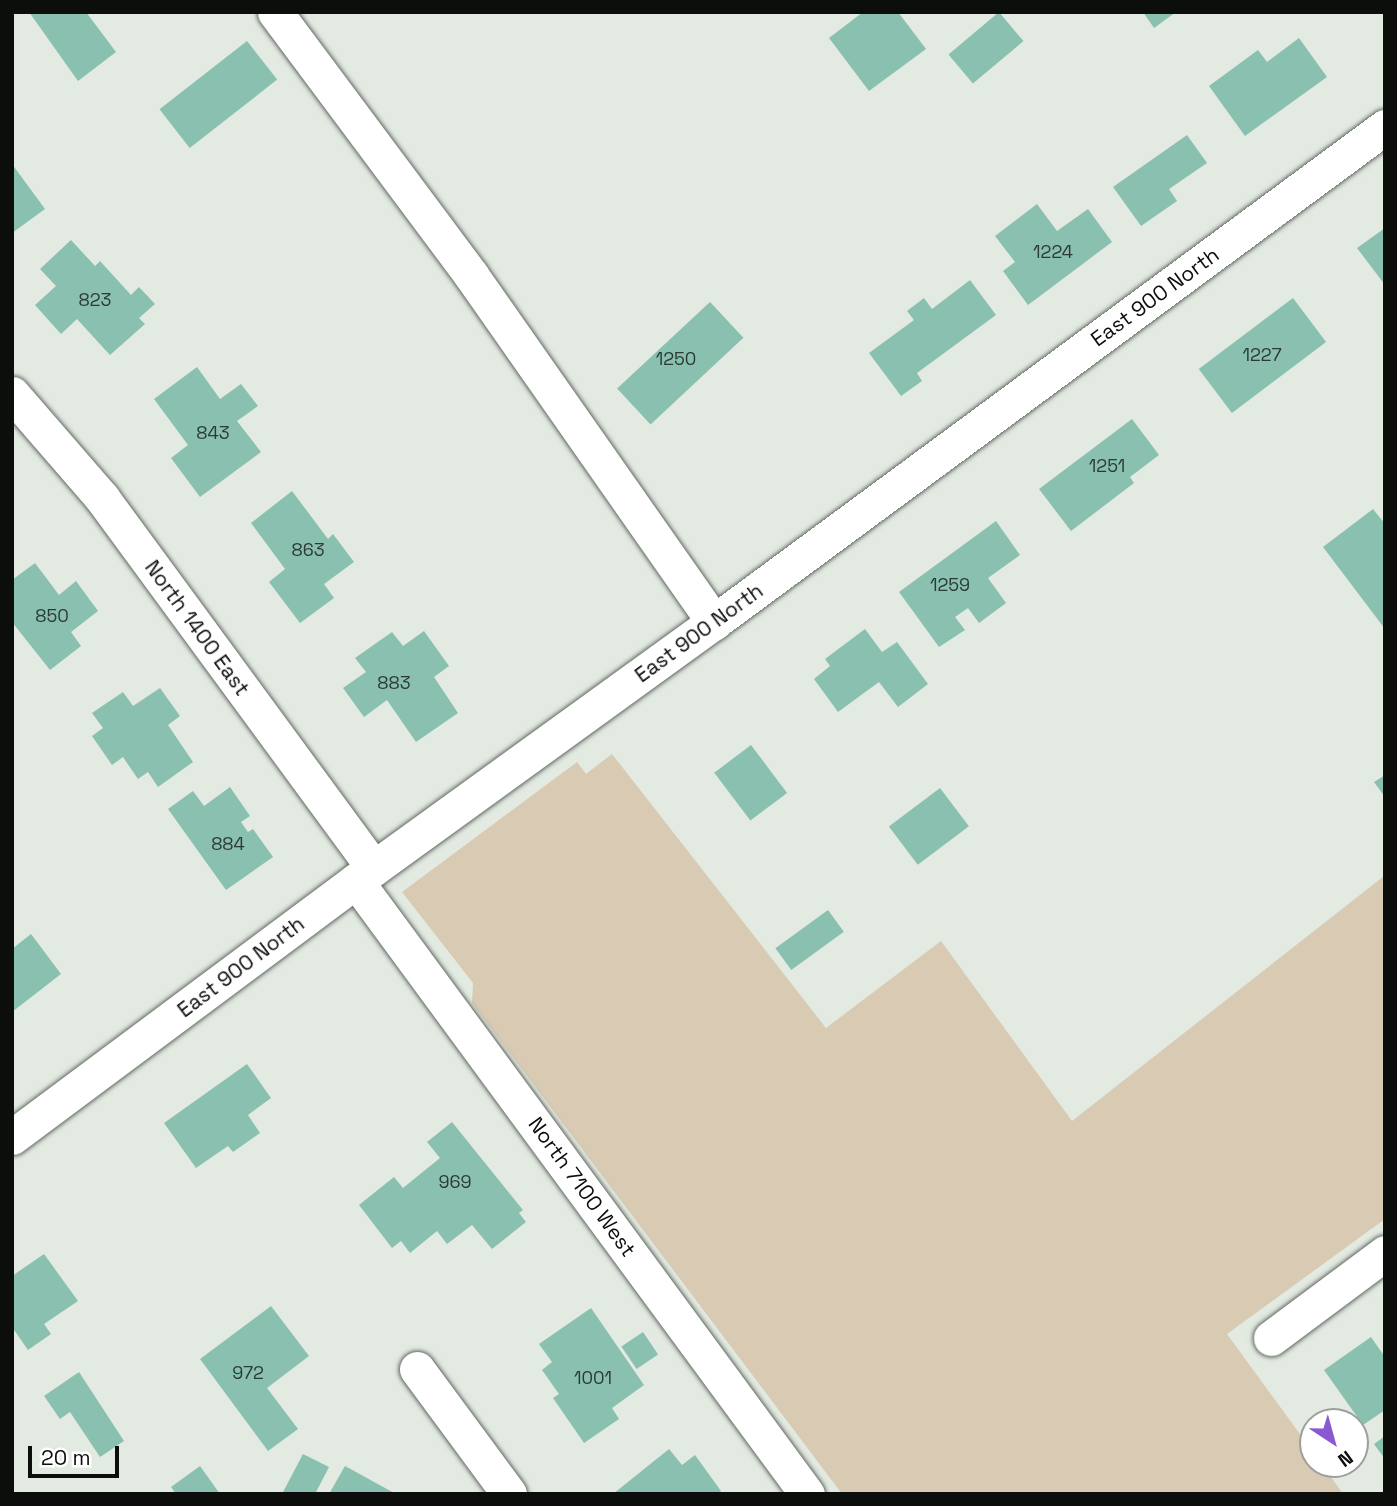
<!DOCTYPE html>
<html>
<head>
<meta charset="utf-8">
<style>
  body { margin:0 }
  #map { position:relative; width:1397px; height:1506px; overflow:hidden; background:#e2eae2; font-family:"Space Grotesk",sans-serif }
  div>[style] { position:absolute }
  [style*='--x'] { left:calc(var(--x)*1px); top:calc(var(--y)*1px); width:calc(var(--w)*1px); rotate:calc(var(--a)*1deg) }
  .green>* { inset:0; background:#d9cbb3 }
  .building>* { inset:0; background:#8ac0b0; transform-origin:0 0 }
  .roads { filter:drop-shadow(0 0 2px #626962) drop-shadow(0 0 2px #626962) }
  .minor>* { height:35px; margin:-17.5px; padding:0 17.5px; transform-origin:17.5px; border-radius:17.5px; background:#fff }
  span { translate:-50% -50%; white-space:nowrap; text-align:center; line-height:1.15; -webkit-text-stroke:5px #fff; paint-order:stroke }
  .number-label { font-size:18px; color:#2b3a34 }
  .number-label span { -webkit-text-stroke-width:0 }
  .street-label { font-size:21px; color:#0b0e0b }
  .frame { position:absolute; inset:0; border:14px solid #0b0e0b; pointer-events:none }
  .north { position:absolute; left:1299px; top:1408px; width:70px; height:70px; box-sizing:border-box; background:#fff; border:2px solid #9d9f9d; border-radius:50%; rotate:144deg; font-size:19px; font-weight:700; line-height:28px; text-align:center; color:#0b0e0b }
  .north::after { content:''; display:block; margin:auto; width:24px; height:32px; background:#8a59d2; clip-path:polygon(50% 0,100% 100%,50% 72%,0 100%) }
  .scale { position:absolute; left:28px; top:1446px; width:91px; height:32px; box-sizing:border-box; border:4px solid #0b0e0b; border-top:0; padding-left:9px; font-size:21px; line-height:24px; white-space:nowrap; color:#0b0e0b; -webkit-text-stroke:5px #fff; paint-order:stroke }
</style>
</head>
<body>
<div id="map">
  <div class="green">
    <i style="clip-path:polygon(612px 754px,826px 1028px,941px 941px,1072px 1121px,1384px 876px,1385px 1219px,1227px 1334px,1313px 1452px,1313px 1464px,1322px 1464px,1343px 1494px,842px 1494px,472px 1003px,473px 983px,402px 892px,577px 762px,586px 774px)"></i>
  </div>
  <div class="building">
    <i style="clip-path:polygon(29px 12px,86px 12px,116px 52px,78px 81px)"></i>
    <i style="clip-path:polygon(863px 12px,898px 12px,926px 49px,869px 91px,829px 38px)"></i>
    <i style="left:999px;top:12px;width:38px;height:66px;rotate:50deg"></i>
    <i style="clip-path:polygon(1143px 12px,1176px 12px,1154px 28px)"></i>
    <i style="clip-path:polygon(1299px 38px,1327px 77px,1245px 136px,1209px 86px,1258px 50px,1267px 62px)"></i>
    <i style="left:247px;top:41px;width:49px;height:111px;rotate:52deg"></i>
    <i style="clip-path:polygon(1187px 135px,1207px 163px,1169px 189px,1177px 201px,1141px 226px,1113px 187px)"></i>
    <i style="clip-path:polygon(12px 164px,45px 209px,12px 233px)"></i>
    <i style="clip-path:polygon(1037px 204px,1057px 231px,1088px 209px,1112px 242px,1028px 305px,1003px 271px,1015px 262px,995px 236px)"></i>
    <i style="clip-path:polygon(1385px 228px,1385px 285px,1357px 248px)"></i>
    <i style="clip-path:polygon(71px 240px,95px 266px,100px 261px,131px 295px,139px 287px,155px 304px,139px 318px,145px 324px,110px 355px,77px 319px,61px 334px,35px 305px,56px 286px,40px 269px)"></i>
    <i style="clip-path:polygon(970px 280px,996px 315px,917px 373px,922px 381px,901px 396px,869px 353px,914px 320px,907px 311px,924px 298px,932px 309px)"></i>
    <i style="left:1293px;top:298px;width:55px;height:118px;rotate:53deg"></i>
    <i style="left:710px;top:302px;width:49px;height:127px;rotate:47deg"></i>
    <i style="clip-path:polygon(197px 367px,220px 399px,241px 384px,258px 406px,237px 421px,261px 452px,200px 497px,171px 458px,188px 445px,154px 399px)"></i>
    <i style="clip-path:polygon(1132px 419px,1159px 455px,1130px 477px,1134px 483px,1071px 531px,1039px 489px)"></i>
    <i style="clip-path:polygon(292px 491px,328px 539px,333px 534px,354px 562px,324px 584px,334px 598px,300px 623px,269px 582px,285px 569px,251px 523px)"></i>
    <i style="clip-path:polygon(1373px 509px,1385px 524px,1385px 629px,1323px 547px)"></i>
    <i style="clip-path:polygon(996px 521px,1020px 555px,988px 578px,1006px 603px,979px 623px,968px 608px,955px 617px,965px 630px,939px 647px,899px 592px)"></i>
    <i style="clip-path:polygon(35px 563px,59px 595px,76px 581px,98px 611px,71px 632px,81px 646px,50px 670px,12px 622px,12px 580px)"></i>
    <i style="clip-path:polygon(865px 629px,882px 652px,897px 642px,928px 684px,898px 707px,879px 682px,838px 712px,814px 679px,830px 666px,825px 659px)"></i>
    <i style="clip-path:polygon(424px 631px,449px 666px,434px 677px,458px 713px,416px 742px,387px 700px,364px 717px,343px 688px,366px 672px,355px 658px,392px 632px,403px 646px)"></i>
    <i style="clip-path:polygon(160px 688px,180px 716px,168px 725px,193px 762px,158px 787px,148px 772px,138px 779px,123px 757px,112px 765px,92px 736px,103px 728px,92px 713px,123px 692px,133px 706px)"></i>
    <i style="left:751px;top:745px;width:60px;height:46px;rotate:53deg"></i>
    <i style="clip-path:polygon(1385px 775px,1385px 797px,1374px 782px)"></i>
    <i style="clip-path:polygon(230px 787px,250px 816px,241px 822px,248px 832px,253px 829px,273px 857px,226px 890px,168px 809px,193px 791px,204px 806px)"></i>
    <i style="left:940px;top:788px;width:48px;height:64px;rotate:53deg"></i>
    <i style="left:828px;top:910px;width:27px;height:65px;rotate:54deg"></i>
    <i style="clip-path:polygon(31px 934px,61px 974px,12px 1012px,12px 949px)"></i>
    <i style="clip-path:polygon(247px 1064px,271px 1098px,248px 1115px,260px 1133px,233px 1152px,228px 1146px,196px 1168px,164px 1123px)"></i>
    <i style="clip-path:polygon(452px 1122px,523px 1210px,519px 1213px,526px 1222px,492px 1249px,472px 1225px,447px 1244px,437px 1231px,410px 1253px,401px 1241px,392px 1248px,359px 1205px,394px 1177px,403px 1188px,440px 1158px,427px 1142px)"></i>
    <i style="clip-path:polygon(44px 1254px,78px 1301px,44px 1324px,51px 1334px,28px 1350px,12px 1327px,12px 1276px)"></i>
    <i style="clip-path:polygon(271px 1306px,309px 1356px,267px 1388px,298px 1429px,268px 1451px,200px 1359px)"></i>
    <i style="clip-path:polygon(591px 1308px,644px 1385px,612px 1408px,619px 1419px,584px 1443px,553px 1398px,559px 1394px,542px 1370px,552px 1362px,539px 1344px)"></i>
    <i style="left:643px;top:1332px;width:27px;height:26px;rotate:56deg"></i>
    <i style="clip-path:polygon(1371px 1337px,1385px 1357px,1385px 1410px,1363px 1425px,1324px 1370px)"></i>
    <i style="clip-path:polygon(79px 1372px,124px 1441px,100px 1457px,70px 1412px,60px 1419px,44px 1396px)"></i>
    <i style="clip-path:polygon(1385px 1436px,1385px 1459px,1374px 1444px)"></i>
    <i style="clip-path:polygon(669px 1449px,682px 1465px,695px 1455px,721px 1491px,717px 1494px,613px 1494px)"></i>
    <i style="clip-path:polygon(303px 1454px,329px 1467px,315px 1494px,282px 1494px)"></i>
    <i style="clip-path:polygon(200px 1466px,220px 1494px,176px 1494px,171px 1487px)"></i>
    <i style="clip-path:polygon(345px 1466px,396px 1494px,329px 1494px)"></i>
  </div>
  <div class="roads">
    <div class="minor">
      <i style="--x:275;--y:12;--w:328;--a:53.3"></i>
      <i style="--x:471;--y:275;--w:424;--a:55"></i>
      <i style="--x:12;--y:394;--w:138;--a:49.1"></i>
      <i style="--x:102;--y:498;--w:459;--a:53.7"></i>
      <i style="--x:356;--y:881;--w:761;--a:53.66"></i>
      <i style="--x:12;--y:1137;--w:429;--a:-36.7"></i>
      <i style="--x:356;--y:881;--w:442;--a:-35.9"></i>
      <i style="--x:714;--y:622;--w:834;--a:-36.42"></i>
      <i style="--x:1271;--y:1338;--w:142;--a:-36.7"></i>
      <i style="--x:417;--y:1369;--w:155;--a:53.6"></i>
    </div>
  </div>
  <div class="number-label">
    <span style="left:1053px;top:252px">1224</span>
    <span style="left:95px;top:300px">823</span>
    <span style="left:1262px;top:355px">1227</span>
    <span style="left:676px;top:359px">1250</span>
    <span style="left:213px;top:433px">843</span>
    <span style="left:1107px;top:466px">1251</span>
    <span style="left:308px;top:550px">863</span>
    <span style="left:950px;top:585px">1259</span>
    <span style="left:52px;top:616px">850</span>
    <span style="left:394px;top:683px">883</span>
    <span style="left:228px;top:844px">884</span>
    <span style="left:455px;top:1182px">969</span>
    <span style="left:248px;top:1373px">972</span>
    <span style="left:593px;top:1378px">1001</span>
  </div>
  <div class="street-label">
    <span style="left:1155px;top:297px;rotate:-36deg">East 900 North</span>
    <span style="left:197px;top:628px;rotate:54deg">North 1400 East</span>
    <span style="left:699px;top:633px;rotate:-36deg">East 900 North</span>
    <span style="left:241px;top:967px;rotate:-37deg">East 900 North</span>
    <span style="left:582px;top:1187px;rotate:54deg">North 7100 West</span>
  </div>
  <div class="frame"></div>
  <div class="north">N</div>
  <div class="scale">20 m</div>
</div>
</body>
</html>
